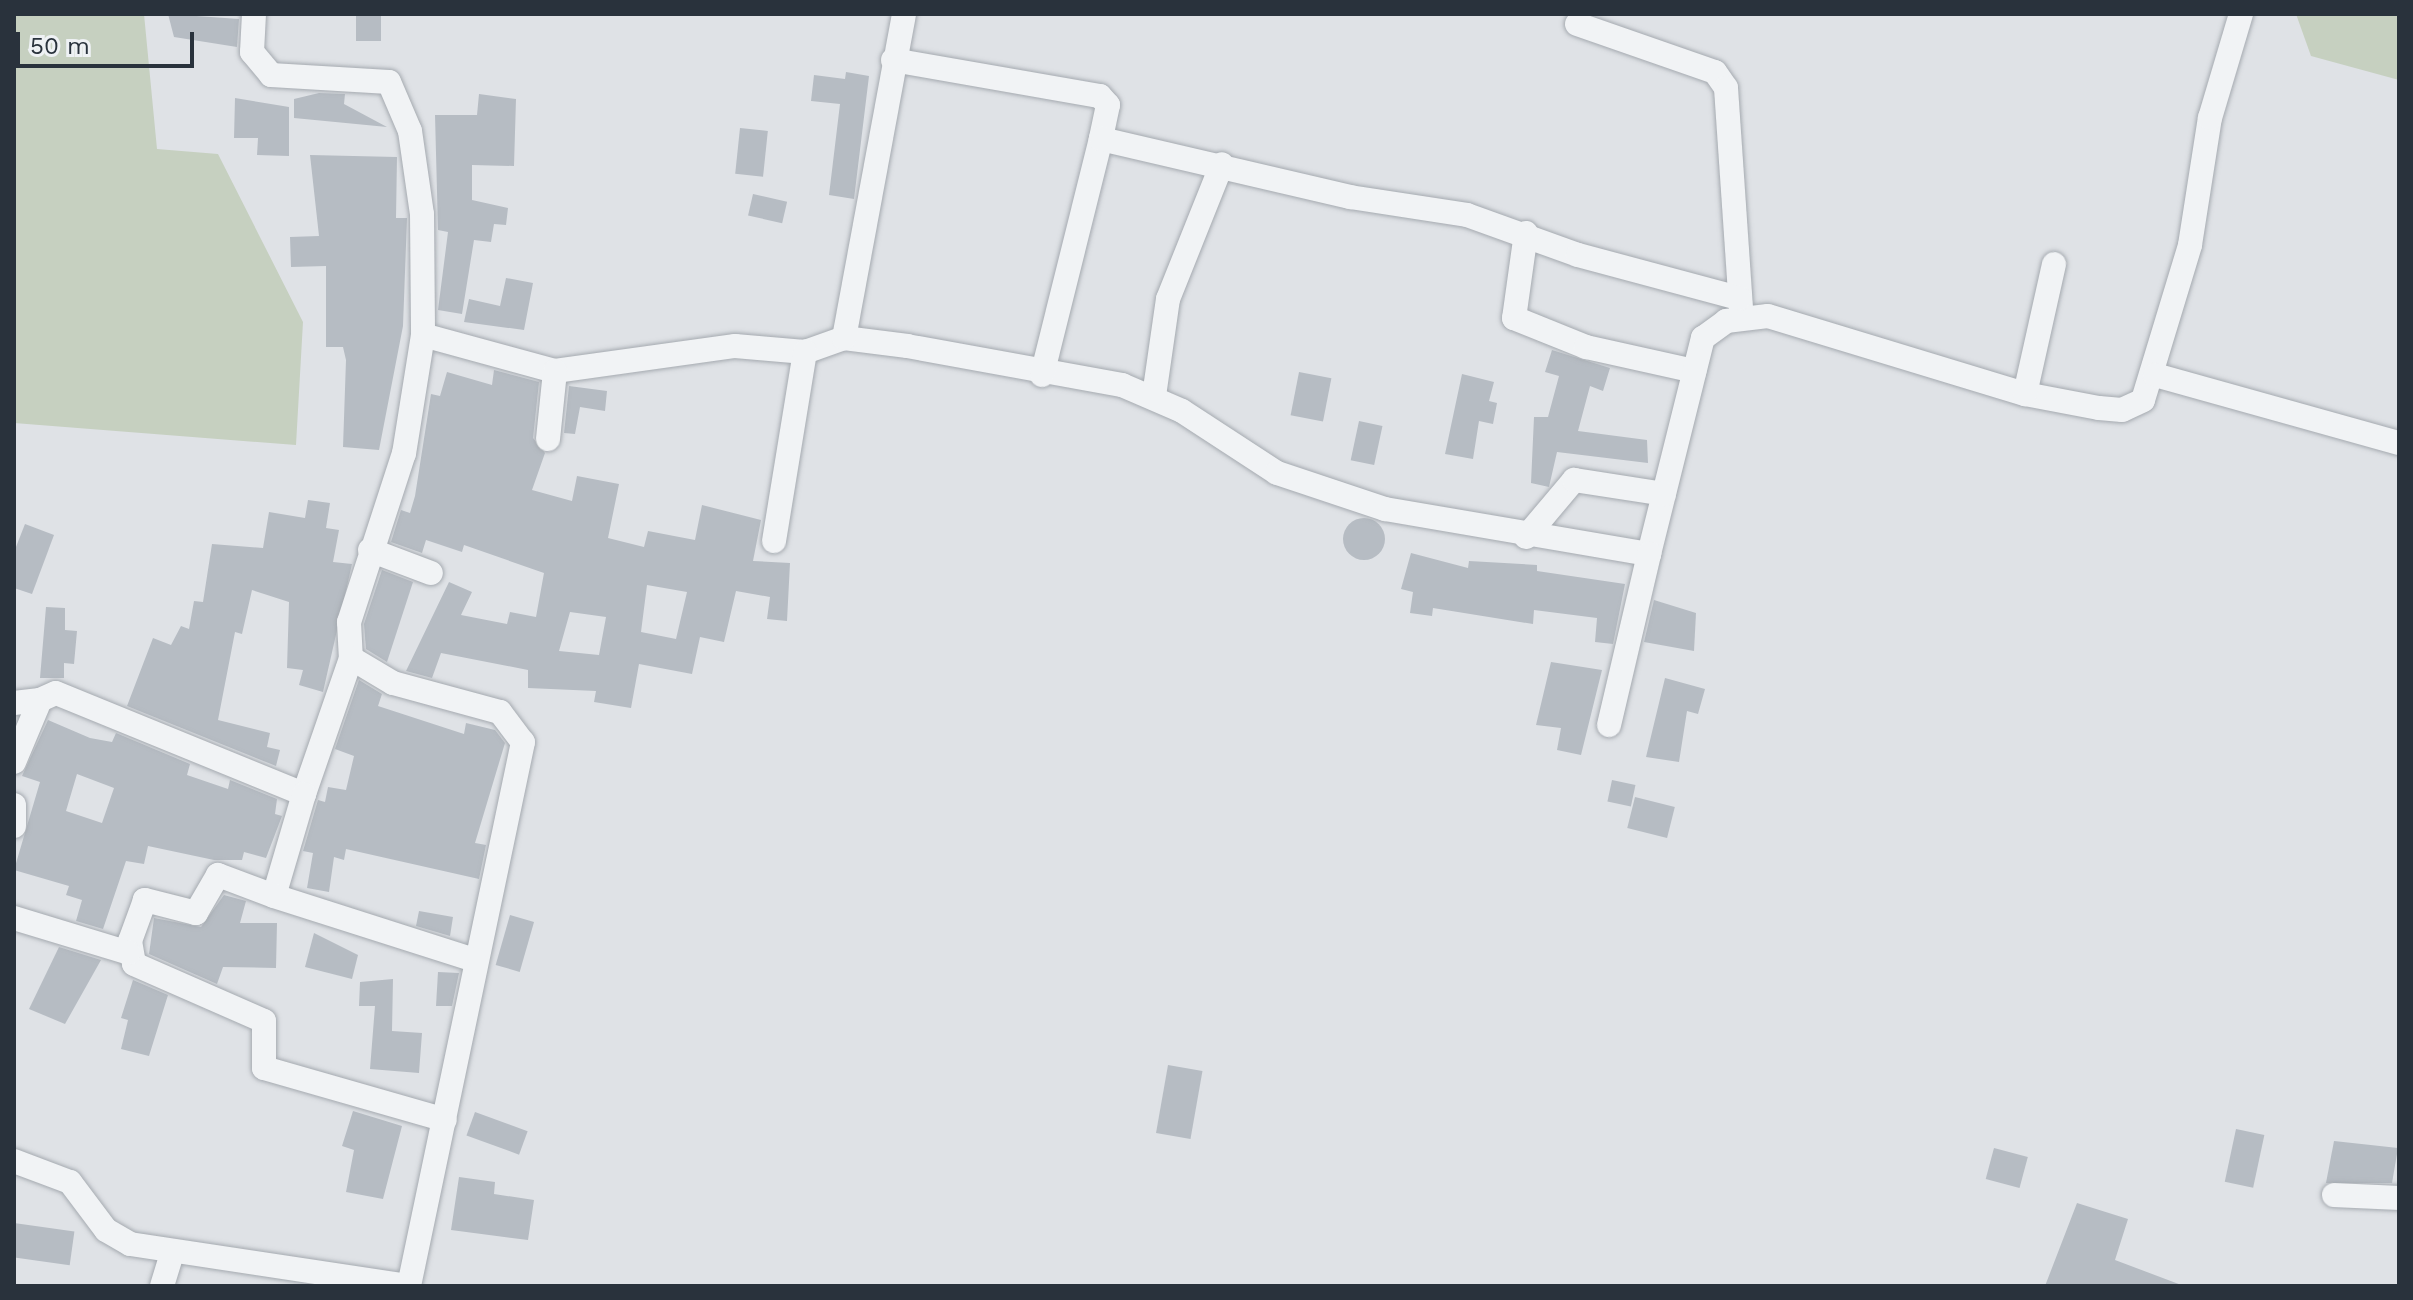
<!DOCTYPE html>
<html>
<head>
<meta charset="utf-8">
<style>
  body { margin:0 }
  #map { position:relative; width:2413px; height:1300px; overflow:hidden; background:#dfe2e6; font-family:"Work Sans",sans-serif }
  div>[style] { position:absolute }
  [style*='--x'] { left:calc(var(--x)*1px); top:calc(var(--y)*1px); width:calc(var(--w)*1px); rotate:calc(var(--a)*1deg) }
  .green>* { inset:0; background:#c6d0c0 }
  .building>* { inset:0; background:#b6bcc3; transform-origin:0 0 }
  .round { border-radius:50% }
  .roads { filter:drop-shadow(0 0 2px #a5aab0) drop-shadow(0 0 2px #a5aab0) }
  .minor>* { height:24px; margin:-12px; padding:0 12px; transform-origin:12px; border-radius:12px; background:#f1f3f5 }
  span { translate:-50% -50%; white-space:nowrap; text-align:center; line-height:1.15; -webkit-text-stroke:6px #eef1f4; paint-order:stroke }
  .frame { position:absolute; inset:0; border:16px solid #29323c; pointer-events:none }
  .scale { position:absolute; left:16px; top:32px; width:178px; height:36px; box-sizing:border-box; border:4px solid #29323c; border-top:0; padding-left:10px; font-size:24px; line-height:28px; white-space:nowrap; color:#29323c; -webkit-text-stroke:6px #eef1f4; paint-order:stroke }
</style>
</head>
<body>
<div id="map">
  <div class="green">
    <i style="clip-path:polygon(14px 14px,144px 14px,157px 149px,218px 154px,303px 322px,296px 445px,14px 423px)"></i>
    <i style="clip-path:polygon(2296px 14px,2399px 14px,2399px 80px,2311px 56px)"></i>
  </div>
  <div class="building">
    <i style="clip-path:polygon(168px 14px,239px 19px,237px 47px,174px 37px)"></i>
    <i style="left:356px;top:14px;width:25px;height:27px"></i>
    <i style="clip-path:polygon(846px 72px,869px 76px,854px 199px,829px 195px,840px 104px,811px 101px,814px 75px,845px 79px)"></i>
    <i style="clip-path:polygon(319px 93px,345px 94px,344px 104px,387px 127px,294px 118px,294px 99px)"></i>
    <i style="clip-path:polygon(479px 94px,516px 99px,514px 166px,472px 165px,472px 200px,508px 208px,506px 225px,494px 224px,491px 242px,474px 240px,462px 314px,438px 310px,448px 232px,438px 230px,435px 115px,477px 115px)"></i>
    <i style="clip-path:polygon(235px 98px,289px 107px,289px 156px,257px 155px,258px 138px,234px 138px)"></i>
    <i style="left:740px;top:128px;width:28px;height:46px;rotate:6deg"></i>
    <i style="clip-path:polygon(310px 155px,397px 157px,396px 218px,407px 218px,403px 326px,379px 450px,343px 447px,346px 360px,343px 347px,326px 347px,326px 266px,291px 267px,290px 237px,319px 236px)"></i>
    <i style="left:753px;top:194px;width:35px;height:22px;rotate:13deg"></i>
    <i style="clip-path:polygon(506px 278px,533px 283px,524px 330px,464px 322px,469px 299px,500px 306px)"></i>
    <i style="clip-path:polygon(1552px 350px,1610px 368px,1603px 391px,1590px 386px,1578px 431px,1647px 440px,1648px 463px,1557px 452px,1549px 487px,1531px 483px,1534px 417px,1548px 417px,1559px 376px,1545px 372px)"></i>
    <i style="clip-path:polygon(evenodd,494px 370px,539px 382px,533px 438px,545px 453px,532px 490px,572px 501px,577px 476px,619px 484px,608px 538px,644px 547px,648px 531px,695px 540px,702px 505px,761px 520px,753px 561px,790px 563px,787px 621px,767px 619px,770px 597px,736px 591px,724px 642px,700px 637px,692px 674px,639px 664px,631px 708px,594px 702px,596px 691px,528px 688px,528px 670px,441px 653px,432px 678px,406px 671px,449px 582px,472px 592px,461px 615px,507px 624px,510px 612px,536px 617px,544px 573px,464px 545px,462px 552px,426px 540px,422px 553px,391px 542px,401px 510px,410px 513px,415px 496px,431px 394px,440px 396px,447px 372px,492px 385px,494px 370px,647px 585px,687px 592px,676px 639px,641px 632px,647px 585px,494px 370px,570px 612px,606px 617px,599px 655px,559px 651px,570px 612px)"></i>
    <i style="left:1299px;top:372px;width:33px;height:44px;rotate:11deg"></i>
    <i style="clip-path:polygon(1462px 374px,1494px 382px,1489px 401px,1497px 403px,1493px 424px,1479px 421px,1473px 459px,1445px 454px)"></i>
    <i style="clip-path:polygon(569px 386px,607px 391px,605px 411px,580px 407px,575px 434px,564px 433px)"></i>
    <i style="left:1359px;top:421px;width:24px;height:40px;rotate:12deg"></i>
    <i style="clip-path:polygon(308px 500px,330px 503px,326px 528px,339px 530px,333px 562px,352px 564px,323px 692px,299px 685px,303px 670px,287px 668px,289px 602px,252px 590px,242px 634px,235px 632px,218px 720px,270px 733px,267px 747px,280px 750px,276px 766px,127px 706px,153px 638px,171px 645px,181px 626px,189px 629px,194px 601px,203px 602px,212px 544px,263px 548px,269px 512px,305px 518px)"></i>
    <i class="round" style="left:1343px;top:518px;width:42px;height:42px"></i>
    <i style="clip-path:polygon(25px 524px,54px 535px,32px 594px,14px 588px,14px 552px)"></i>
    <i style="clip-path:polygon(1411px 553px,1468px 568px,1469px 561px,1537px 565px,1537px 571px,1625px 584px,1613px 644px,1595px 642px,1597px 618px,1534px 610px,1533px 624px,1433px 608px,1432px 616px,1410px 613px,1413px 592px,1401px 589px)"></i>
    <i style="clip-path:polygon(382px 570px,413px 582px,387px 662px,366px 649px,364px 624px)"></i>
    <i style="clip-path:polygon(1654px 600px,1696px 613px,1694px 651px,1644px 642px)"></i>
    <i style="clip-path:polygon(46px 607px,65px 608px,65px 630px,77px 631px,74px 664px,64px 663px,64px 678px,40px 678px)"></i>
    <i style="clip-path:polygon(1551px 662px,1602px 670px,1581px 755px,1557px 750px,1561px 728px,1536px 725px)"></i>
    <i style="clip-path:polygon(1665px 678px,1705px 689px,1698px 714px,1687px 711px,1679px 762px,1646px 757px)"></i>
    <i style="clip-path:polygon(359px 680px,382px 694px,378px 706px,464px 734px,466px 723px,495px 730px,505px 743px,475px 843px,486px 845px,479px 879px,346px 849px,344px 860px,334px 857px,329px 892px,307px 888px,313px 853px,303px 851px,318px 800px,325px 802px,328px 787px,346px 790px,354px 756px,335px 749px)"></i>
    <i style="clip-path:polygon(evenodd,48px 720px,90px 738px,112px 742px,116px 733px,190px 764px,187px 775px,228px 789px,230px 780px,277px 799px,275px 814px,282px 816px,266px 858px,244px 852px,242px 860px,214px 860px,148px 846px,144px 864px,126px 861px,103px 929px,76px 921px,82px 900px,66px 895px,69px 886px,14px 870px,40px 782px,22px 776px,48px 720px,77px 774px,114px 788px,102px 823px,66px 811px,77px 774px)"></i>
    <i style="left:1612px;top:780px;width:24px;height:22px;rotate:12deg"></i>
    <i style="left:1635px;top:797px;width:41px;height:32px;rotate:14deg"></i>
    <i style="clip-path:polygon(224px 895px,246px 901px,240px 923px,277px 923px,276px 968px,223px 967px,217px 984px,149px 954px,154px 918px,201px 927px)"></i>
    <i style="clip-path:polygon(419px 911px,453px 917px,450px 936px,416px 926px)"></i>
    <i style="left:510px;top:915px;width:25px;height:52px;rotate:16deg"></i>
    <i style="clip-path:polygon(314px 933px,358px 955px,352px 979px,305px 967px)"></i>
    <i style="clip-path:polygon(59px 947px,101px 960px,65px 1024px,29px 1009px)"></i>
    <i style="clip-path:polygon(438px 972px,459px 973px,452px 1006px,436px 1006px)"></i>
    <i style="clip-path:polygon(393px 979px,392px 1031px,422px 1033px,419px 1073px,370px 1069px,375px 1006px,359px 1006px,360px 982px)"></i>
    <i style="clip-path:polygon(133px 980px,168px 995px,149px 1056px,121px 1049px,128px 1020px,121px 1018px)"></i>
    <i style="left:1168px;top:1065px;width:35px;height:69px;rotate:10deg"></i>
    <i style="clip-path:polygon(353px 1111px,402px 1126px,383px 1199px,346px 1192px,354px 1150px,342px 1146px)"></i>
    <i style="left:475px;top:1112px;width:56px;height:25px;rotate:20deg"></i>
    <i style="left:2236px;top:1129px;width:29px;height:54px;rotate:12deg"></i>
    <i style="clip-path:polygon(2334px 1141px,2398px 1148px,2392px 1183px,2326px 1183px)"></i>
    <i style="left:1994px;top:1148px;width:35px;height:32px;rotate:15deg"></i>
    <i style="clip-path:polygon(459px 1177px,495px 1182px,494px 1194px,534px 1200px,528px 1240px,451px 1230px)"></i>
    <i style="clip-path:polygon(2077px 1203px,2128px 1219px,2115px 1260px,2184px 1286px,2045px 1286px)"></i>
    <i style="left:14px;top:1223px;width:61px;height:34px;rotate:8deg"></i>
  </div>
  <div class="roads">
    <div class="minor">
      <i style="--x:254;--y:14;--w:38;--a:93"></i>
      <i style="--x:252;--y:52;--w:30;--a:50"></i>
      <i style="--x:271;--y:75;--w:118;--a:3.4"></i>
      <i style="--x:389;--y:82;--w:53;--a:66.8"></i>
      <i style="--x:410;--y:131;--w:84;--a:81.8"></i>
      <i style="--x:422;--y:214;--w:121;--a:89.5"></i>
      <i style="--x:423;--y:335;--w:120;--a:99.1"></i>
      <i style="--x:404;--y:453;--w:178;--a:108"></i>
      <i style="--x:349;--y:622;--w:36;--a:87"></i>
      <i style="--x:351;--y:658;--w:49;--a:30.8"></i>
      <i style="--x:393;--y:683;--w:111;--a:15.2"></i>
      <i style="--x:500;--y:712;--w:38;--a:53"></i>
      <i style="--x:523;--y:742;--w:556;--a:101.84"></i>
      <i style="--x:1577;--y:24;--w:146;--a:19.2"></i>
      <i style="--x:1715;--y:72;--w:19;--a:55"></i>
      <i style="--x:1726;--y:88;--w:223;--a:86.1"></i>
      <i style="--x:893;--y:60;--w:210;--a:9.9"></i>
      <i style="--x:1100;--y:96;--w:12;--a:48"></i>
      <i style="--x:1108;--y:105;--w:35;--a:102"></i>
      <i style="--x:1526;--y:233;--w:86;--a:98"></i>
      <i style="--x:1514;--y:318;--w:78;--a:21.9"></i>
      <i style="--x:1586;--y:347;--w:111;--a:12.5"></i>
      <i style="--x:423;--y:335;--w:137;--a:15.3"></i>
      <i style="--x:555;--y:371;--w:182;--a:-7.9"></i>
      <i style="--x:735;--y:346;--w:70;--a:4.9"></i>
      <i style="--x:805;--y:352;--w:41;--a:-19.7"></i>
      <i style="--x:844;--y:338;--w:64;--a:7.2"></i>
      <i style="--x:907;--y:346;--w:219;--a:10.3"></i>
      <i style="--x:1122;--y:385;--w:65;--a:23.4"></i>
      <i style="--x:1182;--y:411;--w:113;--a:33.1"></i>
      <i style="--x:1277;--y:473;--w:114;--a:18.4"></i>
      <i style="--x:1385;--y:509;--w:268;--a:9.7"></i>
      <i style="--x:1649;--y:554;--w:223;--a:-76"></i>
      <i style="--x:1703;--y:338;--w:29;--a:-36"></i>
      <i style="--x:1726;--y:321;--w:42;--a:-6.8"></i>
      <i style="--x:1768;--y:316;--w:269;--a:16.9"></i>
      <i style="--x:2025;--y:394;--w:75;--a:10.7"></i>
      <i style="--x:2099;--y:408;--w:23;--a:5"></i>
      <i style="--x:2122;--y:410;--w:23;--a:-25"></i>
      <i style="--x:2143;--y:400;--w:162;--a:-73.1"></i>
      <i style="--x:2190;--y:245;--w:129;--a:-81.1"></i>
      <i style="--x:2210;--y:118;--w:109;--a:-73.4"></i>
      <i style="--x:844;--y:338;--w:330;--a:-79.5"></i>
      <i style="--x:1042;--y:375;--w:243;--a:-76"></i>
      <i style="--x:1101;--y:139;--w:256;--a:13.1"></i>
      <i style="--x:1350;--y:197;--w:118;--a:8.7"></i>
      <i style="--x:1467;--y:215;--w:118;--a:19.8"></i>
      <i style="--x:1578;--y:255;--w:167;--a:15"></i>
      <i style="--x:2155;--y:375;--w:253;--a:15.6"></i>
      <i style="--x:2025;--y:394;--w:133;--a:-77.4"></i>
      <i style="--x:1154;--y:396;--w:98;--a:-81.8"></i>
      <i style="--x:1168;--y:299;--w:145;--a:-68.2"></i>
      <i style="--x:548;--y:439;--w:68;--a:-84.1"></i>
      <i style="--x:1526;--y:537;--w:75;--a:-49.9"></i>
      <i style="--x:1574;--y:480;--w:91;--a:8.8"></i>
      <i style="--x:774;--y:541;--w:192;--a:-80.7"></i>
      <i style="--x:370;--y:550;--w:65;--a:20.7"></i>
      <i style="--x:14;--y:703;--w:26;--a:-7"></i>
      <i style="--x:1609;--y:725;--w:176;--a:-76.8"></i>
      <i style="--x:14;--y:762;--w:67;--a:-67.2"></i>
      <i style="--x:40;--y:700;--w:17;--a:-24"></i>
      <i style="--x:56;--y:693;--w:268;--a:22.2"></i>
      <i style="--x:304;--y:794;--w:144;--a:-70.9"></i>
      <i style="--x:304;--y:794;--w:106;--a:106.4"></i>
      <i style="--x:274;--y:896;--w:210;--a:17.7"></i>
      <i style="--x:14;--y:805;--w:21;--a:90"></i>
      <i style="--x:274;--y:896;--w:60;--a:-159.4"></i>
      <i style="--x:218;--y:875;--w:44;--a:120.1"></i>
      <i style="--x:196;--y:913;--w:53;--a:-165.7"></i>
      <i style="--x:145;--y:900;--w:44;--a:110.1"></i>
      <i style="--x:130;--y:941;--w:23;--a:80"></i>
      <i style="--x:134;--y:964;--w:142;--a:23.7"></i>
      <i style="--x:264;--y:1021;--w:47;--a:90"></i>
      <i style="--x:264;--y:1068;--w:188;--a:16"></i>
      <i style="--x:14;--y:918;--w:120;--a:16.9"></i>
      <i style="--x:14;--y:1161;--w:60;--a:20.6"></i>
      <i style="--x:70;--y:1182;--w:60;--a:53.1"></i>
      <i style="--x:106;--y:1230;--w:28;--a:30"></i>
      <i style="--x:130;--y:1244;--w:282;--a:8.6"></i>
      <i style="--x:2334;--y:1195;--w:65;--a:2.6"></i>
      <i style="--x:162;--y:1286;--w:34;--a:-73"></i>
    </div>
  </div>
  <div class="frame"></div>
  <div class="scale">50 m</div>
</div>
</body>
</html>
